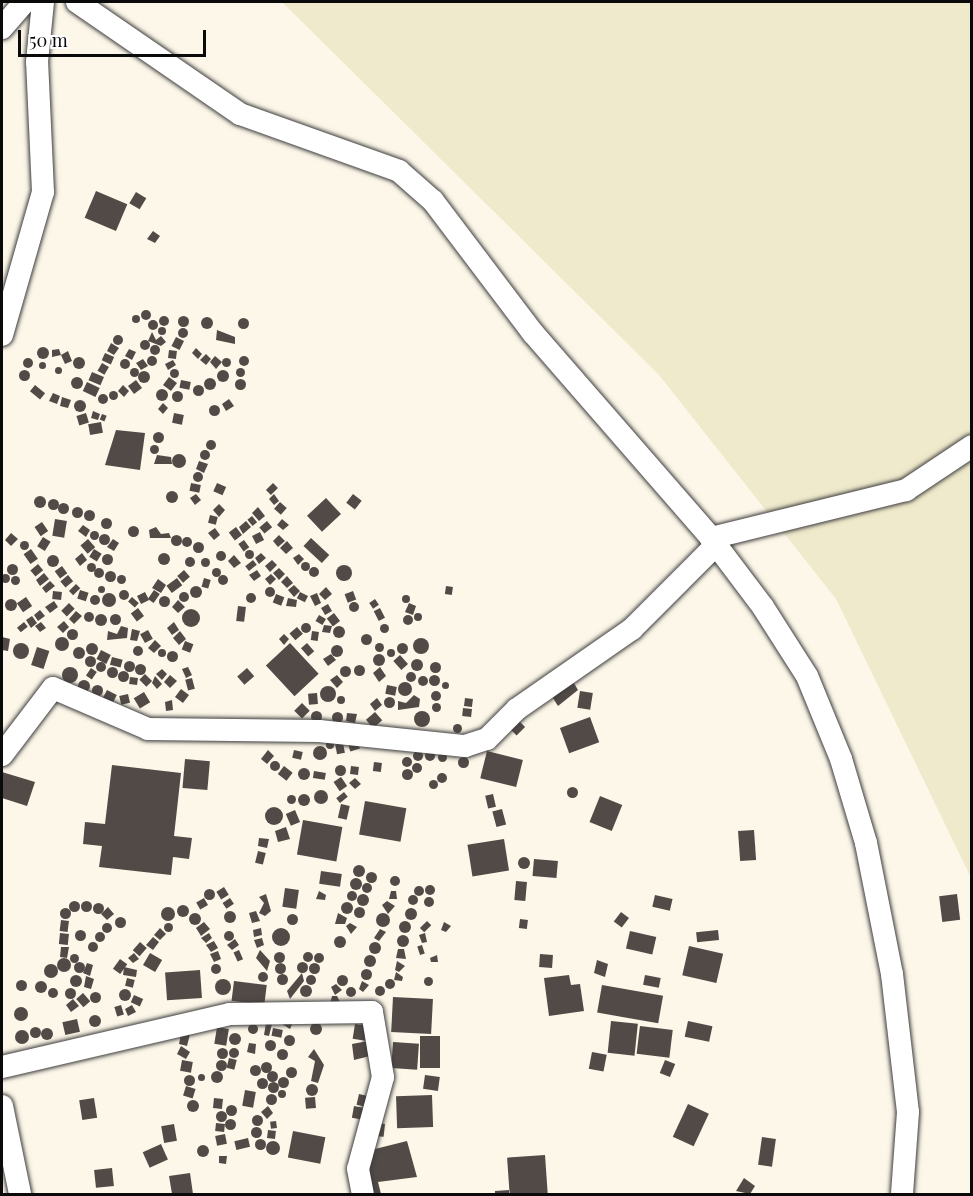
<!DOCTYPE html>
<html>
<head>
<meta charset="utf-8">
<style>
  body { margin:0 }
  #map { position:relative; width:973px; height:1196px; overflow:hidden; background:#fdf7e9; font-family:"Playfair Display",serif }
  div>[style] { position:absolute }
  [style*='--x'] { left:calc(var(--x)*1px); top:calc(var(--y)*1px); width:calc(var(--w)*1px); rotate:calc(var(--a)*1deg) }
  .farmland>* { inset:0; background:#f0eacc }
  .building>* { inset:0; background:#524a47; transform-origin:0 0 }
  .round { border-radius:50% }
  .roads { filter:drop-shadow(0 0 2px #3d3d3d) drop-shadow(0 0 2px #3d3d3d) }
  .street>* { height:22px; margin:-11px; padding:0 11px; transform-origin:11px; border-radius:11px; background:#fff }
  span { translate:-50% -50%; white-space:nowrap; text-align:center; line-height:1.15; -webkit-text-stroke:6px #fff; paint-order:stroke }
  .frame { position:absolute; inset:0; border:3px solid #0a0a0a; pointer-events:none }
  .scale { position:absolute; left:18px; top:30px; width:188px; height:27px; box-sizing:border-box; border:3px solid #0a0a0a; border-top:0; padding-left:8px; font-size:18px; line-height:21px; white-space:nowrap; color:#0a0a0a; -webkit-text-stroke:4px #fff; paint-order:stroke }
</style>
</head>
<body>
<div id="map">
  <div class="farmland">
    <i style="clip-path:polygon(282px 2px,971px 2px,971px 878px,836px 599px,659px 375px)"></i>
  </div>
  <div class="building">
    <i style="left:96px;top:191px;width:34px;height:29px;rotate:23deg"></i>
    <i style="left:136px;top:192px;width:12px;height:13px;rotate:31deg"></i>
    <i style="clip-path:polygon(153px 231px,160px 236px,155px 243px,147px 239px)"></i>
    <i class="round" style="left:141px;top:310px;width:10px;height:10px"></i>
    <i class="round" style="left:132px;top:315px;width:8px;height:8px"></i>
    <i class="round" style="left:177.5px;top:315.5px;width:11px;height:11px"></i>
    <i class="round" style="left:159px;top:316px;width:10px;height:10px"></i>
    <i class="round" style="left:201px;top:317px;width:12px;height:12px"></i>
    <i class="round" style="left:237.5px;top:317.5px;width:11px;height:11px"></i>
    <i class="round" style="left:148px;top:320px;width:10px;height:10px"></i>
    <i class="round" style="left:158px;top:327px;width:8px;height:8px"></i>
    <i class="round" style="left:178px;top:328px;width:10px;height:10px"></i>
    <i style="clip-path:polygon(217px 330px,235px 337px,235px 344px,216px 340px)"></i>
    <i style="clip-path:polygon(152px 332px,156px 340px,161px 336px,166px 342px,161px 346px,148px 341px)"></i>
    <i class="round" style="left:113px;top:335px;width:10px;height:10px"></i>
    <i style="left:176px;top:337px;width:9px;height:10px;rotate:27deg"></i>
    <i class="round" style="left:140px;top:340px;width:10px;height:10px"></i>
    <i style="clip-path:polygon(111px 343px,119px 348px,114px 355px,107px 351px)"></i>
    <i class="round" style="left:150px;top:345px;width:10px;height:10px"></i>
    <i class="round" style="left:37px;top:347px;width:12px;height:12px"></i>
    <i style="clip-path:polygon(196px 348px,202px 354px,198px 359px,192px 353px)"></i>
    <i style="clip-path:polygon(59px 349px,61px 355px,68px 351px,72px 361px,65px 364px,61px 355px,52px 357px,52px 350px)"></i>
    <i style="clip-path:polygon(129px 349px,136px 352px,132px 360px,125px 356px)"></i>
    <i style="left:169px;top:350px;width:8px;height:8px;rotate:7deg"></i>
    <i style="left:105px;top:353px;width:10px;height:8px;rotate:24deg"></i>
    <i style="clip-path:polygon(206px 354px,211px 359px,206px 365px,200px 360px)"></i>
    <i class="round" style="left:239px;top:356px;width:10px;height:10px"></i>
    <i style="clip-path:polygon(215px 356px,222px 362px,216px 369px,210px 362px)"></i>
    <i class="round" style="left:147px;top:356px;width:10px;height:10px"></i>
    <i class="round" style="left:73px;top:357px;width:12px;height:12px"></i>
    <i class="round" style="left:221.5px;top:357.5px;width:9px;height:9px"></i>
    <i class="round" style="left:23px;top:358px;width:10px;height:10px"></i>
    <i style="clip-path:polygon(143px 359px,148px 366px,141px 370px,136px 363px)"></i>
    <i class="round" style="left:120px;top:359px;width:10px;height:10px"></i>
    <i style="clip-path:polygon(173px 360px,176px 365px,168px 370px,165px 364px)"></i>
    <i class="round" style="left:38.5px;top:361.5px;width:7px;height:7px"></i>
    <i style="left:102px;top:363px;width:8px;height:9px;rotate:30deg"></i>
    <i class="round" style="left:54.5px;top:366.5px;width:7px;height:7px"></i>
    <i class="round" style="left:129.5px;top:367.5px;width:9px;height:9px"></i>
    <i class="round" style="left:235.5px;top:367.5px;width:9px;height:9px"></i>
    <i class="round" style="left:169.5px;top:368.5px;width:9px;height:9px"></i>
    <i class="round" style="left:18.5px;top:369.5px;width:11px;height:11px"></i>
    <i class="round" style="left:217px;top:370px;width:12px;height:12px"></i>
    <i class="round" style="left:138px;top:371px;width:12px;height:12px"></i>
    <i style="left:92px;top:372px;width:13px;height:9px;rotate:23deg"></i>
    <i style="left:169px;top:377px;width:10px;height:10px;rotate:37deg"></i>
    <i class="round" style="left:71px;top:377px;width:12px;height:12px"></i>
    <i class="round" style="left:204px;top:378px;width:12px;height:12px"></i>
    <i class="round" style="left:234.5px;top:378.5px;width:11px;height:11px"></i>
    <i style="left:136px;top:380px;width:10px;height:10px;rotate:53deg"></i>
    <i style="left:181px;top:380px;width:10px;height:8px;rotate:11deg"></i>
    <i style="left:87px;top:382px;width:14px;height:10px;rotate:25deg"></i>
    <i class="round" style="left:192.5px;top:384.5px;width:11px;height:11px"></i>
    <i style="left:35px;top:385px;width:13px;height:8px;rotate:39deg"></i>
    <i style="clip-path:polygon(123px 385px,129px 391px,124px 397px,118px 391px)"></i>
    <i class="round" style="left:156px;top:389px;width:12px;height:12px"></i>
    <i class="round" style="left:108.5px;top:390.5px;width:9px;height:9px"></i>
    <i class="round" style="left:171.5px;top:390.5px;width:11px;height:11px"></i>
    <i style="clip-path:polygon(53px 393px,60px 396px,57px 404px,49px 401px)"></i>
    <i class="round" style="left:98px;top:394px;width:10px;height:10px"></i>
    <i style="clip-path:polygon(62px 397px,71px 400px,68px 408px,60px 406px)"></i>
    <i style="clip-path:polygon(229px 399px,234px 406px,226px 411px,222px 404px)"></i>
    <i class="round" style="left:74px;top:400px;width:12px;height:12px"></i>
    <i style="clip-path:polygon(163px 403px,168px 408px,163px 414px,158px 409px)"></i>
    <i class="round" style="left:208.5px;top:404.5px;width:11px;height:11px"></i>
    <i style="clip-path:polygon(93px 411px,100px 414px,98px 420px,91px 418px)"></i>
    <i style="left:86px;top:413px;width:10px;height:10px;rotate:73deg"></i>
    <i style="left:174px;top:413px;width:10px;height:10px;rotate:11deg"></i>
    <i style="left:102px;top:414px;width:5px;height:6px;rotate:22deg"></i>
    <i style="left:101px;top:422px;width:11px;height:13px;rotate:80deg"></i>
    <i style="clip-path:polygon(116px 430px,145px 433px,140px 470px,105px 465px)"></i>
    <i class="round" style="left:152.5px;top:431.5px;width:11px;height:11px"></i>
    <i class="round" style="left:206px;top:440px;width:10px;height:10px"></i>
    <i class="round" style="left:149.5px;top:444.5px;width:9px;height:9px"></i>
    <i class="round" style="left:200px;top:450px;width:10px;height:10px"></i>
    <i class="round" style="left:172px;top:454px;width:14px;height:14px"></i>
    <i style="clip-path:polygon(157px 455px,171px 457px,172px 464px,154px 464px)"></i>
    <i style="clip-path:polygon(199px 461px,208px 464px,204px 473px,196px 469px)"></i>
    <i class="round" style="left:193px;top:472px;width:10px;height:10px"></i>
    <i style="left:191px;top:483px;width:10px;height:8px;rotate:11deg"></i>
    <i style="left:217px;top:483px;width:10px;height:9px;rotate:24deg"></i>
    <i style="left:273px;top:483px;width:7px;height:10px;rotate:45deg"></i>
    <i class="round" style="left:166px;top:491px;width:12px;height:12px"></i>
    <i style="clip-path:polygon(196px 494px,201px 500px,195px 505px,190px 498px)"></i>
    <i style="clip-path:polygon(274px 494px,279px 501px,274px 505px,269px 499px)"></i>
    <i style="left:353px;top:494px;width:11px;height:11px;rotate:38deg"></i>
    <i class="round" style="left:34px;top:496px;width:12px;height:12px"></i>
    <i style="left:326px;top:498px;width:22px;height:26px;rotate:47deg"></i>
    <i class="round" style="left:47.5px;top:498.5px;width:11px;height:11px"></i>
    <i style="left:280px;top:502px;width:9px;height:9px;rotate:41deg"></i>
    <i class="round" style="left:57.5px;top:502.5px;width:11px;height:11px"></i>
    <i style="clip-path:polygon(219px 504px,225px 510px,219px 517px,213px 510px)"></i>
    <i class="round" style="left:71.5px;top:506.5px;width:11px;height:11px"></i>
    <i style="clip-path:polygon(258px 507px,265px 516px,259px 521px,252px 513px)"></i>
    <i class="round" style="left:83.5px;top:509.5px;width:11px;height:11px"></i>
    <i style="left:210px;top:515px;width:8px;height:8px;rotate:14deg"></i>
    <i style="left:252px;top:516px;width:8px;height:6px;rotate:50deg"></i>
    <i class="round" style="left:100.5px;top:517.5px;width:11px;height:11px"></i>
    <i style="left:55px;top:519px;width:12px;height:17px;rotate:9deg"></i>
    <i style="clip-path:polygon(282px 519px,289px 525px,283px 530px,277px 525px)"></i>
    <i style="clip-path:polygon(246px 521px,251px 527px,243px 534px,239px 527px)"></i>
    <i style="left:267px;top:521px;width:8px;height:10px;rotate:50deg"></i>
    <i style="left:42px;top:522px;width:11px;height:9px;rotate:56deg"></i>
    <i style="clip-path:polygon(83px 525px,90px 530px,86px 537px,78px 531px)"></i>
    <i class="round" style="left:127.5px;top:525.5px;width:11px;height:11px"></i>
    <i style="clip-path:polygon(156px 527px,161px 534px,169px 533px,171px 538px,150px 538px,149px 530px)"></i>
    <i style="left:236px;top:527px;width:10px;height:9px;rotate:53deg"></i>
    <i style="clip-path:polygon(215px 528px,220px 535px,214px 540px,208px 533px)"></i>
    <i class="round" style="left:89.5px;top:530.5px;width:9px;height:9px"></i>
    <i style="left:260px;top:532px;width:9px;height:9px;rotate:63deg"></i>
    <i style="clip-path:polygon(11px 533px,18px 539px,11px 546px,5px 540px)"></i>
    <i class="round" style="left:98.5px;top:533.5px;width:11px;height:11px"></i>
    <i class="round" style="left:170.5px;top:534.5px;width:11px;height:11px"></i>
    <i style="clip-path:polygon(279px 535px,285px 541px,278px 547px,273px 541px)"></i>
    <i class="round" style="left:182px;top:537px;width:10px;height:10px"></i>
    <i style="left:43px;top:537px;width:9px;height:11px;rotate:32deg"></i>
    <i style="left:311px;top:538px;width:25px;height:11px;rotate:43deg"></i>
    <i style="left:88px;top:539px;width:11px;height:10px;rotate:49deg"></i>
    <i style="clip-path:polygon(113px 539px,119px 543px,114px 551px,107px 547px)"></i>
    <i style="left:244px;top:540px;width:9px;height:7px;rotate:54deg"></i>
    <i class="round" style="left:19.5px;top:540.5px;width:9px;height:9px"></i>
    <i style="clip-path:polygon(287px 541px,293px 548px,286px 554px,280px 548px)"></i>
    <i class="round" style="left:192.5px;top:541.5px;width:11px;height:11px"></i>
    <i style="left:31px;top:549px;width:12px;height:9px;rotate:55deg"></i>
    <i style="left:94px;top:549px;width:9px;height:9px;rotate:32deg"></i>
    <i class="round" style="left:244.5px;top:549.5px;width:9px;height:9px"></i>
    <i class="round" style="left:216px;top:551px;width:10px;height:10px"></i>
    <i class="round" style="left:158px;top:553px;width:12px;height:12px"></i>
    <i style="clip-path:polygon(82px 553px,87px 560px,80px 566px,75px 559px)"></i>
    <i style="clip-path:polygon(261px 553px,266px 558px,259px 564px,255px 558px)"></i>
    <i class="round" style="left:101.5px;top:553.5px;width:11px;height:11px"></i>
    <i style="clip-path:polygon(299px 554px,304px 559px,298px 565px,293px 558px)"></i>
    <i style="clip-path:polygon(234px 555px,241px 563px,234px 568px,228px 561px)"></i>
    <i class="round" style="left:47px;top:555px;width:12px;height:12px"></i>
    <i class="round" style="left:185px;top:557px;width:10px;height:10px"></i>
    <i class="round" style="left:200.5px;top:557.5px;width:9px;height:9px"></i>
    <i style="left:253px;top:560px;width:6px;height:10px;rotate:51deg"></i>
    <i style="clip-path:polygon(272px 560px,277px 565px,270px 572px,265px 566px)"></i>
    <i class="round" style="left:300.5px;top:561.5px;width:9px;height:9px"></i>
    <i class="round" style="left:86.5px;top:562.5px;width:9px;height:9px"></i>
    <i class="round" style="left:6.5px;top:563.5px;width:11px;height:11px"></i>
    <i style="left:38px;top:564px;width:8px;height:10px;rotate:50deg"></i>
    <i class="round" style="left:336px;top:565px;width:16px;height:16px"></i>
    <i style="left:62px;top:566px;width:9px;height:9px;rotate:54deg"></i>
    <i class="round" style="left:309px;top:567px;width:10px;height:10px"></i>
    <i class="round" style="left:211.5px;top:567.5px;width:9px;height:9px"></i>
    <i class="round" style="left:94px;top:568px;width:10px;height:10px"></i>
    <i style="clip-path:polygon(279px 568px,285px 574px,279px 580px,273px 573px)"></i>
    <i style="left:184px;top:570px;width:9px;height:9px;rotate:49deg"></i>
    <i style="clip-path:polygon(257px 570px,261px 576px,254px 581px,249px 575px)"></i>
    <i class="round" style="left:104.5px;top:570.5px;width:11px;height:11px"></i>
    <i style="clip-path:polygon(44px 573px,49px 579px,40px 586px,36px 580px)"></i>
    <i class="round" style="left:0.5px;top:573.5px;width:9px;height:9px"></i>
    <i style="clip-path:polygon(271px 574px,276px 579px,270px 585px,265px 579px)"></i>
    <i class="round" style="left:116.5px;top:574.5px;width:9px;height:9px"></i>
    <i class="round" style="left:218px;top:575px;width:10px;height:10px"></i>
    <i style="left:68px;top:575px;width:8px;height:10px;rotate:50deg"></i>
    <i class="round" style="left:10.5px;top:575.5px;width:9px;height:9px"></i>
    <i style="clip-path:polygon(287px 576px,293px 583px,287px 588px,281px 582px)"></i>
    <i style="left:177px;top:578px;width:9px;height:13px;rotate:54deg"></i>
    <i style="left:204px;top:578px;width:7px;height:9px;rotate:16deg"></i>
    <i style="clip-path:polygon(158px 579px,166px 585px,161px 593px,152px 588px)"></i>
    <i style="clip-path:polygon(50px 581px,55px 586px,46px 593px,42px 588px)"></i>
    <i style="left:76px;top:584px;width:6px;height:10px;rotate:45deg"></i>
    <i style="clip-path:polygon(294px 585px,300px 591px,294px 597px,288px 590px)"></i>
    <i class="round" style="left:97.5px;top:585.5px;width:7px;height:7px"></i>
    <i class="round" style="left:190px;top:586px;width:12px;height:12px"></i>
    <i style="left:446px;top:586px;width:7px;height:8px;rotate:8deg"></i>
    <i style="clip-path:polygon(326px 587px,332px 594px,325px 600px,319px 594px)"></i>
    <i class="round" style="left:265px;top:587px;width:10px;height:10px"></i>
    <i class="round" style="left:119px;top:590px;width:10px;height:10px"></i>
    <i style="left:80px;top:590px;width:9px;height:9px;rotate:18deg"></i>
    <i style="left:154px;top:590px;width:7px;height:11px;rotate:34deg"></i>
    <i style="left:53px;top:591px;width:9px;height:8px;rotate:6deg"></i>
    <i style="left:353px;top:591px;width:9px;height:9px;rotate:69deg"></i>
    <i class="round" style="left:179px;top:592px;width:10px;height:10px"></i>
    <i style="left:145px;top:592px;width:9px;height:9px;rotate:63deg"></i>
    <i style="left:300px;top:592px;width:9px;height:7px;rotate:27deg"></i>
    <i class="round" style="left:102px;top:593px;width:14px;height:14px"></i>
    <i style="clip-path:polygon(317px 593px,321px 603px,315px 606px,310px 596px)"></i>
    <i class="round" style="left:246px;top:593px;width:10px;height:10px"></i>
    <i style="left:276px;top:594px;width:9px;height:9px;rotate:21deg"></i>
    <i class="round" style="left:90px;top:595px;width:10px;height:10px"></i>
    <i class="round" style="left:402px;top:595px;width:8px;height:8px"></i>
    <i class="round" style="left:158.5px;top:595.5px;width:11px;height:11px"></i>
    <i style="left:26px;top:597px;width:11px;height:11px;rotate:56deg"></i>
    <i style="left:132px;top:597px;width:9px;height:6px;rotate:41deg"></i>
    <i style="clip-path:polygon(288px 598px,297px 600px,296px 607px,286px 606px)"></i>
    <i style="left:375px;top:599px;width:7px;height:7px;rotate:56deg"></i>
    <i class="round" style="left:5px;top:599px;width:12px;height:12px"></i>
    <i style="clip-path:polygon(178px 600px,185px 607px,178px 613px,172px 607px)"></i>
    <i style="clip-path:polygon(54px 601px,58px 607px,50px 613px,45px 607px)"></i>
    <i class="round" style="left:349px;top:602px;width:10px;height:10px"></i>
    <i style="left:69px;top:603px;width:8px;height:11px;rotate:45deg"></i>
    <i style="clip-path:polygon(409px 603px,416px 606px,413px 615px,405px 612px)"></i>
    <i style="left:328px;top:604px;width:8px;height:8px;rotate:60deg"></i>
    <i style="left:238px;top:606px;width:8px;height:15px;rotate:7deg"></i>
    <i style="left:138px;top:608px;width:10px;height:9px;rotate:53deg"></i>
    <i style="left:380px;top:608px;width:11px;height:7px;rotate:63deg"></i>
    <i class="round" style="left:182px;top:609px;width:18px;height:18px"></i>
    <i style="clip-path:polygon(40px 610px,45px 616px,38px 621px,34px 615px)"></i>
    <i style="clip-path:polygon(76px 611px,82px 616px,74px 624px,69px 619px)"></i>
    <i class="round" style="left:84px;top:612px;width:10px;height:10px"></i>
    <i class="round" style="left:414px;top:613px;width:8px;height:8px"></i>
    <i style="left:334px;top:613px;width:10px;height:9px;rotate:53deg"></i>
    <i class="round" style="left:109.5px;top:613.5px;width:11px;height:11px"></i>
    <i class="round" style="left:95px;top:614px;width:12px;height:12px"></i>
    <i style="left:319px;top:615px;width:8px;height:7px;rotate:30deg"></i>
    <i class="round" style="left:403px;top:615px;width:10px;height:10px"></i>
    <i style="clip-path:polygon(32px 616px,37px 623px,31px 628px,26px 620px)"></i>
    <i style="clip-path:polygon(64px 621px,69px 627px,63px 633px,57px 627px)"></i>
    <i style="left:24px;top:622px;width:6px;height:9px;rotate:51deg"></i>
    <i style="clip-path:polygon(41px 622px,46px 628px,40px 632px,35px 626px)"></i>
    <i style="clip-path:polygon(174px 622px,179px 630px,172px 635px,167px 628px)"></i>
    <i class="round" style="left:301px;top:623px;width:10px;height:10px"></i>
    <i class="round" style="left:379.5px;top:623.5px;width:9px;height:9px"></i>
    <i style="clip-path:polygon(324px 625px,332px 626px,330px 633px,322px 632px)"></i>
    <i class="round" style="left:333px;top:626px;width:12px;height:12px"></i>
    <i style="clip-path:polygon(121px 626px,128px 628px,127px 638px,107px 640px,108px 631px,117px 634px)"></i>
    <i style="left:297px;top:627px;width:9px;height:10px;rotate:49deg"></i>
    <i class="round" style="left:66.5px;top:628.5px;width:11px;height:11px"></i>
    <i style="clip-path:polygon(132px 629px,140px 631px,137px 641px,130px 640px)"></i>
    <i style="left:148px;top:630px;width:10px;height:9px;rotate:61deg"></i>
    <i style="clip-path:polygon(180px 631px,186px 639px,179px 645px,173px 638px)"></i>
    <i style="left:312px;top:631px;width:7px;height:9px;rotate:8deg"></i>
    <i class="round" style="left:360.5px;top:633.5px;width:11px;height:11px"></i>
    <i style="clip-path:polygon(284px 634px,289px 639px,284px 645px,279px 639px)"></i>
    <i class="round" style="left:55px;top:637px;width:14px;height:14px"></i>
    <i style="clip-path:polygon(2px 637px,10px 639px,8px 651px,2px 650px)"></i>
    <i class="round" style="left:413px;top:638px;width:16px;height:16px"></i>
    <i style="clip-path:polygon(155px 640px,161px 646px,154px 653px,148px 648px)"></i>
    <i style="left:185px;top:641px;width:9px;height:9px;rotate:21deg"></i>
    <i class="round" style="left:374.5px;top:642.5px;width:9px;height:9px"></i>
    <i class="round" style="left:396.5px;top:642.5px;width:11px;height:11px"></i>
    <i class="round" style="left:86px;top:643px;width:12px;height:12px"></i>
    <i style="left:290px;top:643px;width:42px;height:33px;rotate:47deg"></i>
    <i style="left:307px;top:643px;width:11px;height:8px;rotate:49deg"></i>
    <i class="round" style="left:13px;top:643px;width:16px;height:16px"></i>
    <i class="round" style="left:331px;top:645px;width:12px;height:12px"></i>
    <i class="round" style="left:133px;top:646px;width:10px;height:10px"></i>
    <i class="round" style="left:73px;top:647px;width:12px;height:12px"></i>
    <i style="left:37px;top:647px;width:13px;height:19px;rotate:18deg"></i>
    <i class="round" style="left:158px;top:649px;width:8px;height:8px"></i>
    <i class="round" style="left:387px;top:649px;width:8px;height:8px"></i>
    <i style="left:101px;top:650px;width:11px;height:10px;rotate:27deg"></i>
    <i class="round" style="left:166.5px;top:650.5px;width:11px;height:11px"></i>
    <i class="round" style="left:373px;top:654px;width:12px;height:12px"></i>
    <i style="clip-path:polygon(331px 654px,336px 660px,328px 666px,323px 659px)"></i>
    <i style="left:400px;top:655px;width:12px;height:9px;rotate:48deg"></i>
    <i class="round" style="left:84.5px;top:655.5px;width:11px;height:11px"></i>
    <i style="left:112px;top:657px;width:11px;height:8px;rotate:15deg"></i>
    <i class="round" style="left:411px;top:659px;width:12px;height:12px"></i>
    <i class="round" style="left:123.5px;top:660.5px;width:11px;height:11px"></i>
    <i class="round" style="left:429.5px;top:661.5px;width:11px;height:11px"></i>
    <i class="round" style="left:96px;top:662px;width:10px;height:10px"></i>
    <i class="round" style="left:134.5px;top:663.5px;width:11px;height:11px"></i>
    <i class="round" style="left:353.5px;top:664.5px;width:11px;height:11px"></i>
    <i class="round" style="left:339.5px;top:665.5px;width:11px;height:11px"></i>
    <i class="round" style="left:106.5px;top:666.5px;width:11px;height:11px"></i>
    <i style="clip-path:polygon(188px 667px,192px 675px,186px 678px,182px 669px)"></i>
    <i style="clip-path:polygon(380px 667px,386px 676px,379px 682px,373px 673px)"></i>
    <i class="round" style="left:62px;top:667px;width:16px;height:16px"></i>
    <i style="left:91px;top:668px;width:7px;height:9px;rotate:34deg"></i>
    <i style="left:247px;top:668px;width:11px;height:13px;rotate:49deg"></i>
    <i style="clip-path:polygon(162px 669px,167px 674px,162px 680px,156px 674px)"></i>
    <i class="round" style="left:117.5px;top:670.5px;width:11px;height:11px"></i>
    <i class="round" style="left:406px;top:672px;width:10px;height:10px"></i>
    <i style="left:145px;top:674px;width:10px;height:8px;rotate:45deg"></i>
    <i class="round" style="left:428.5px;top:674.5px;width:11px;height:11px"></i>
    <i style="clip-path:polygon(170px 675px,177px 681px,170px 688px,164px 682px)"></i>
    <i style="clip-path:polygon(337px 675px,343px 682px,337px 688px,330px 680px)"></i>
    <i style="clip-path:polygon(155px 676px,162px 684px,157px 689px,152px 683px)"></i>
    <i class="round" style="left:418px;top:676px;width:10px;height:10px"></i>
    <i style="left:130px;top:677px;width:8px;height:7px;rotate:7deg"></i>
    <i style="left:192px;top:678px;width:11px;height:7px;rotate:75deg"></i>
    <i class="round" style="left:78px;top:680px;width:12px;height:12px"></i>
    <i style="clip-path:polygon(572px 680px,578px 690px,558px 706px,551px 695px)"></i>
    <i class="round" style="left:441.5px;top:681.5px;width:7px;height:7px"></i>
    <i class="round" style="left:398px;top:682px;width:14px;height:14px"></i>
    <i class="round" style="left:91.5px;top:684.5px;width:11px;height:11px"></i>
    <i style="left:387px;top:685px;width:10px;height:9px;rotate:11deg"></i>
    <i class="round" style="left:320px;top:686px;width:16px;height:16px"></i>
    <i style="left:181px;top:689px;width:10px;height:10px;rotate:37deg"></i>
    <i style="left:107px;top:690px;width:11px;height:11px;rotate:27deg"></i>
    <i class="round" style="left:431px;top:691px;width:10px;height:10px"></i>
    <i style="left:580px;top:691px;width:13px;height:17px;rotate:9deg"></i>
    <i style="left:144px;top:692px;width:12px;height:12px;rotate:59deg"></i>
    <i style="left:317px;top:693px;width:11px;height:9px;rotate:85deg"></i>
    <i style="left:128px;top:694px;width:9px;height:9px;rotate:77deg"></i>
    <i style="clip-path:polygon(414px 695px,420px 699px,419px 707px,398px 710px,398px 701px,406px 703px)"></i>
    <i class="round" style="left:337px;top:696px;width:8px;height:8px"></i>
    <i class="round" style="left:383.5px;top:696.5px;width:11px;height:11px"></i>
    <i style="clip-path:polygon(377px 698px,382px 705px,375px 711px,370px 704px)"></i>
    <i style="left:465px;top:698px;width:8px;height:8px;rotate:7deg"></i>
    <i style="clip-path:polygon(172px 700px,173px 710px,166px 711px,165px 702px)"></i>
    <i class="round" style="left:431.5px;top:702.5px;width:9px;height:9px"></i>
    <i style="left:302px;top:703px;width:11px;height:11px;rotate:45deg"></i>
    <i style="left:463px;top:708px;width:9px;height:8px;rotate:6deg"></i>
    <i class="round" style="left:310.5px;top:710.5px;width:11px;height:11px"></i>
    <i class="round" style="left:414px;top:711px;width:16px;height:16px"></i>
    <i class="round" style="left:331.5px;top:711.5px;width:11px;height:11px"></i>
    <i style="left:375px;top:712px;width:11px;height:12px;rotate:49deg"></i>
    <i style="clip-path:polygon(347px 713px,357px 714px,355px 723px,346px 721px)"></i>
    <i style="left:590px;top:717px;width:27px;height:32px;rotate:70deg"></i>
    <i style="left:518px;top:720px;width:10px;height:12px;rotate:45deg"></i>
    <i class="round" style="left:452.5px;top:723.5px;width:9px;height:9px"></i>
    <i style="left:357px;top:739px;width:10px;height:10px;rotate:73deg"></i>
    <i class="round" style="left:326px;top:741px;width:8px;height:8px"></i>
    <i style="left:343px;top:743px;width:10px;height:8px;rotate:79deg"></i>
    <i class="round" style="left:313px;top:746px;width:14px;height:14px"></i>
    <i style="clip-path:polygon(268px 750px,274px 756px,267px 764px,261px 759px)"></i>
    <i style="left:294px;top:750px;width:9px;height:8px;rotate:13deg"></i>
    <i style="left:487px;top:751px;width:37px;height:28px;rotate:14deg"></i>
    <i class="round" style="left:413px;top:751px;width:10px;height:10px"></i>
    <i class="round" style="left:425px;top:751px;width:10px;height:10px"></i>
    <i class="round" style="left:437.5px;top:752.5px;width:9px;height:9px"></i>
    <i class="round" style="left:457.5px;top:756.5px;width:11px;height:11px"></i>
    <i class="round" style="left:402px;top:757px;width:10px;height:10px"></i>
    <i style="left:185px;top:759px;width:25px;height:29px;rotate:5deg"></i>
    <i class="round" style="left:270px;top:761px;width:10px;height:10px"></i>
    <i style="left:374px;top:762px;width:8px;height:9px;rotate:7deg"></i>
    <i class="round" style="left:412px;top:763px;width:10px;height:10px"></i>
    <i class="round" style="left:334.5px;top:764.5px;width:11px;height:11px"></i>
    <i style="clip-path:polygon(112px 765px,181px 773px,174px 836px,192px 838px,189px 859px,173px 857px,171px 875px,99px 867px,102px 846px,83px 844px,85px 822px,105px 824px)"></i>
    <i style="left:284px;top:766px;width:11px;height:10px;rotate:38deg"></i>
    <i style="left:351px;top:766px;width:8px;height:8px;rotate:7deg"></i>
    <i class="round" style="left:298px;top:768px;width:12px;height:12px"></i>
    <i class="round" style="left:401.5px;top:768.5px;width:11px;height:11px"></i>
    <i style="left:314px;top:771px;width:12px;height:7px;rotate:9deg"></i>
    <i style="clip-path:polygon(2px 772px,35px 782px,27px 806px,2px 798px)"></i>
    <i class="round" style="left:437px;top:773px;width:10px;height:10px"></i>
    <i style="left:341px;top:777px;width:11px;height:9px;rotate:56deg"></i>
    <i style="clip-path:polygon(355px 778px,361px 784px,355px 789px,349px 783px)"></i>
    <i class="round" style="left:428.5px;top:779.5px;width:9px;height:9px"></i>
    <i class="round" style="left:566.5px;top:786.5px;width:11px;height:11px"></i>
    <i class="round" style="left:314px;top:790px;width:14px;height:14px"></i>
    <i style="left:344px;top:792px;width:6px;height:10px;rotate:51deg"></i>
    <i class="round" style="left:298px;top:794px;width:12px;height:12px"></i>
    <i style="left:493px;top:794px;width:13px;height:8px;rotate:77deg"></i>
    <i class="round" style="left:286.5px;top:794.5px;width:9px;height:9px"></i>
    <i style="left:600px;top:796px;width:24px;height:28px;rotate:22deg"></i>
    <i style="left:365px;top:801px;width:42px;height:34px;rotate:10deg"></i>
    <i style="left:341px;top:804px;width:9px;height:14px;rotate:13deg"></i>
    <i class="round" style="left:265px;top:807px;width:18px;height:18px"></i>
    <i style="left:502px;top:809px;width:16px;height:10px;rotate:75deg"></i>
    <i style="left:295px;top:810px;width:13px;height:10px;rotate:67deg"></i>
    <i style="left:303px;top:820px;width:40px;height:35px;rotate:10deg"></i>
    <i style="clip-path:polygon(286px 827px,290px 839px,278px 842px,275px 831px)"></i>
    <i style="left:754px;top:830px;width:30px;height:16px;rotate:86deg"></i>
    <i style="clip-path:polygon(259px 838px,269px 839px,267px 848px,258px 846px)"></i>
    <i style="left:504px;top:839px;width:32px;height:37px;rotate:81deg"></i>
    <i style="left:258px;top:851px;width:8px;height:12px;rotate:14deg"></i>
    <i class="round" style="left:518px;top:857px;width:12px;height:12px"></i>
    <i style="left:534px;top:859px;width:24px;height:17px;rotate:5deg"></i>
    <i class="round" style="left:353px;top:865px;width:12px;height:12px"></i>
    <i style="left:321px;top:871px;width:21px;height:13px;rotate:8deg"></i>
    <i class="round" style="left:365.5px;top:871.5px;width:11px;height:11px"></i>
    <i class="round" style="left:390px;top:876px;width:10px;height:10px"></i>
    <i class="round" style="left:350px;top:878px;width:12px;height:12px"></i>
    <i style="left:516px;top:881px;width:11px;height:19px;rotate:5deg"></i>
    <i class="round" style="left:362px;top:883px;width:10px;height:10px"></i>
    <i class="round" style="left:425px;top:885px;width:10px;height:10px"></i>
    <i class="round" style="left:414px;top:886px;width:10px;height:10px"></i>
    <i style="left:224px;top:887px;width:9px;height:9px;rotate:58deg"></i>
    <i style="left:285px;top:888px;width:14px;height:19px;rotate:8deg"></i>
    <i class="round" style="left:203.5px;top:888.5px;width:11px;height:11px"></i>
    <i class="round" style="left:347px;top:891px;width:10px;height:10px"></i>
    <i style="clip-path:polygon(319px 891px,326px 895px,325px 900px,316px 899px)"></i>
    <i style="clip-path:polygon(391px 891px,396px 891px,397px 899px,389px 899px)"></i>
    <i style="clip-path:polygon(266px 894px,271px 911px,265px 916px,259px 913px,264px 903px,259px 897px)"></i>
    <i style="left:957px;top:894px;width:26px;height:18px;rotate:83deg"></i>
    <i class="round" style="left:357px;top:894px;width:12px;height:12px"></i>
    <i class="round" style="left:408px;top:895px;width:10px;height:10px"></i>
    <i style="left:655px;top:895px;width:18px;height:12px;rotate:13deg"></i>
    <i class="round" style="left:424px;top:897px;width:10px;height:10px"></i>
    <i style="left:204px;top:898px;width:8px;height:9px;rotate:60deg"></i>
    <i style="left:230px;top:898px;width:7px;height:9px;rotate:56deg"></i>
    <i class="round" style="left:80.5px;top:900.5px;width:11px;height:11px"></i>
    <i class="round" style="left:68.5px;top:900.5px;width:11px;height:11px"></i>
    <i style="clip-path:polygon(387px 901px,395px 906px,388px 914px,382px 905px)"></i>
    <i class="round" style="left:341px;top:902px;width:12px;height:12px"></i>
    <i class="round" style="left:92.5px;top:902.5px;width:11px;height:11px"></i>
    <i class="round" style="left:177px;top:905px;width:12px;height:12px"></i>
    <i class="round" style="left:353.5px;top:906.5px;width:11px;height:11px"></i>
    <i class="round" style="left:161px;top:907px;width:14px;height:14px"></i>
    <i style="clip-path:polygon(108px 907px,114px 914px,107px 920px,101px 914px)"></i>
    <i class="round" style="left:59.5px;top:907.5px;width:11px;height:11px"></i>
    <i class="round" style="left:405px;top:908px;width:12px;height:12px"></i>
    <i class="round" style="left:224px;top:911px;width:12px;height:12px"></i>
    <i style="clip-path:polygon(256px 911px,260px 921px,252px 923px,249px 913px)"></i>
    <i style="left:621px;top:912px;width:10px;height:12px;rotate:37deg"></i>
    <i style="clip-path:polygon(338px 913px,347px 918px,345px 924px,335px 924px)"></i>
    <i class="round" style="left:189px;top:913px;width:12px;height:12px"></i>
    <i class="round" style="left:286.5px;top:913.5px;width:11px;height:11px"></i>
    <i class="round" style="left:376px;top:913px;width:14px;height:14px"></i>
    <i class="round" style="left:114.5px;top:916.5px;width:11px;height:11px"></i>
    <i style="left:520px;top:919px;width:8px;height:9px;rotate:7deg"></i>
    <i style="left:61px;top:920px;width:8px;height:11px;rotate:7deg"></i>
    <i class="round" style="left:399px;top:921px;width:12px;height:12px"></i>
    <i style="left:427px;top:921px;width:6px;height:10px;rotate:45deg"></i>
    <i style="clip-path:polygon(204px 922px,210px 929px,201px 936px,196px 928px)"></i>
    <i style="clip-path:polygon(444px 922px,451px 926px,446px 932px,441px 930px)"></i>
    <i class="round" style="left:163.5px;top:922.5px;width:9px;height:9px"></i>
    <i class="round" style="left:102px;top:923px;width:10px;height:10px"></i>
    <i style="clip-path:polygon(350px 923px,357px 927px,351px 934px,346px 926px)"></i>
    <i style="clip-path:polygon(160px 928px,166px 934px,160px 940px,154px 935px)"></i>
    <i style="clip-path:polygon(261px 928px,262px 935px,254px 937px,253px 930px)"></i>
    <i class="round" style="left:272px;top:928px;width:18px;height:18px"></i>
    <i style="clip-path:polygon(380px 929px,386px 932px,379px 941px,374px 938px)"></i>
    <i class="round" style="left:74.5px;top:929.5px;width:11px;height:11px"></i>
    <i style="left:718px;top:930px;width:10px;height:22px;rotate:84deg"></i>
    <i style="left:630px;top:931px;width:27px;height:18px;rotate:13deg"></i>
    <i class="round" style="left:224px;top:931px;width:10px;height:10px"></i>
    <i class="round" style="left:95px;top:932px;width:10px;height:10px"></i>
    <i style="left:60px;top:933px;width:9px;height:11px;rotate:6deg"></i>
    <i style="clip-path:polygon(209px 933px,212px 938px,206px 943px,201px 938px)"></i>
    <i style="clip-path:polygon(425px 933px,427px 942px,422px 943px,419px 935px)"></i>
    <i class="round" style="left:397px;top:935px;width:12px;height:12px"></i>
    <i class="round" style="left:334px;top:936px;width:12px;height:12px"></i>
    <i style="clip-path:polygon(153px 937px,159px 942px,153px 950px,146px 945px)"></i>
    <i style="clip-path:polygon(262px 938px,264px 945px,257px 948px,254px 940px)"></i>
    <i style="clip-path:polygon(235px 939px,239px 945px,232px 950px,227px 945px)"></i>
    <i style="clip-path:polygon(214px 941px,218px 948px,211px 952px,206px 945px)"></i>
    <i style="left:140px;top:942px;width:9px;height:11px;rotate:41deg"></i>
    <i class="round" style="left:369px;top:942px;width:12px;height:12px"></i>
    <i class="round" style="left:88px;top:942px;width:10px;height:10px"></i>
    <i style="left:422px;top:945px;width:9px;height:5px;rotate:72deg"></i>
    <i style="left:689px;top:946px;width:35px;height:30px;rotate:13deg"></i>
    <i style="clip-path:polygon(61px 947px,69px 947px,67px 958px,60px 957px)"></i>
    <i style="clip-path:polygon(398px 949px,404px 949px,406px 959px,396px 958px)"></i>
    <i style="left:239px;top:950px;width:10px;height:6px;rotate:66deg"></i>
    <i style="clip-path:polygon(260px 950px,270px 961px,267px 971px,256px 958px)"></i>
    <i style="clip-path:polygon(218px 951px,221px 959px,214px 962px,210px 954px)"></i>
    <i class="round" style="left:273.5px;top:951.5px;width:11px;height:11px"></i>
    <i class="round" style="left:303px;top:952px;width:10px;height:10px"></i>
    <i class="round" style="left:314px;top:953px;width:10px;height:10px"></i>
    <i style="clip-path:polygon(134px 953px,139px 959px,133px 963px,128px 958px)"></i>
    <i style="left:150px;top:953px;width:14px;height:14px;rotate:30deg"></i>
    <i class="round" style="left:69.5px;top:953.5px;width:9px;height:9px"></i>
    <i style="left:540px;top:954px;width:13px;height:13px;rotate:4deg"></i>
    <i style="clip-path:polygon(437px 955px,438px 962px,431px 962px,430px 958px)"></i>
    <i class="round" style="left:364px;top:955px;width:12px;height:12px"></i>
    <i class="round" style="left:57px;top:958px;width:14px;height:14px"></i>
    <i style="left:120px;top:959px;width:9px;height:12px;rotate:36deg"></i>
    <i style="clip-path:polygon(597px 960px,608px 964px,605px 977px,594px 973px)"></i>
    <i style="clip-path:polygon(397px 961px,405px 966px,399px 972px,395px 970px)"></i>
    <i class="round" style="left:73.5px;top:961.5px;width:11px;height:11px"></i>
    <i class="round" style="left:296.5px;top:961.5px;width:11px;height:11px"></i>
    <i class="round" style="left:308.5px;top:962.5px;width:11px;height:11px"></i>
    <i class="round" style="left:274.5px;top:962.5px;width:11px;height:11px"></i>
    <i style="clip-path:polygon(87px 963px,93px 965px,90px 976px,83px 973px)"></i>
    <i class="round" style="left:211px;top:964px;width:10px;height:10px"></i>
    <i class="round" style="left:44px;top:964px;width:14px;height:14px"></i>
    <i style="clip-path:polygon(124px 967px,137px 970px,136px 977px,123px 975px)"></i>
    <i class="round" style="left:360.5px;top:968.5px;width:11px;height:11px"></i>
    <i style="left:200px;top:970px;width:28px;height:35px;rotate:86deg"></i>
    <i style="clip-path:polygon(396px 972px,403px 977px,402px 981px,394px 980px)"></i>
    <i class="round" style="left:258px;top:972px;width:10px;height:10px"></i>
    <i style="clip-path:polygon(302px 973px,304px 981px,290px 999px,287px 991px)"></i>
    <i class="round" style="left:276.5px;top:973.5px;width:11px;height:11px"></i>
    <i class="round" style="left:336.5px;top:974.5px;width:11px;height:11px"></i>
    <i class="round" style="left:306px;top:975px;width:10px;height:10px"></i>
    <i style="clip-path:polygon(569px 975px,571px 985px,580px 984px,584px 1011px,549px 1016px,544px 978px)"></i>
    <i style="left:645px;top:975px;width:16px;height:10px;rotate:11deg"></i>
    <i class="round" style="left:70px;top:975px;width:12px;height:12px"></i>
    <i style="clip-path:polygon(86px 976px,94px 979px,91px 989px,84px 987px)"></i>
    <i class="round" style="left:423.5px;top:976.5px;width:9px;height:9px"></i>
    <i style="left:127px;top:978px;width:8px;height:8px;rotate:14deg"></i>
    <i class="round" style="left:215px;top:979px;width:16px;height:16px"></i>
    <i class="round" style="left:385px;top:979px;width:10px;height:10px"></i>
    <i class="round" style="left:15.5px;top:979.5px;width:11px;height:11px"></i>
    <i style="left:234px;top:981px;width:33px;height:20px;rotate:7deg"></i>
    <i style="clip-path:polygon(362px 981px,369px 985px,363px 992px,359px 989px)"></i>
    <i class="round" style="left:35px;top:981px;width:12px;height:12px"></i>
    <i style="clip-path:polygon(336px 984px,342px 990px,335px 995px,331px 987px)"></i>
    <i style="left:602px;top:985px;width:62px;height:28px;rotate:10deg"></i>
    <i class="round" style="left:300px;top:985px;width:12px;height:12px"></i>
    <i class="round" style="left:375px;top:986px;width:10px;height:10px"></i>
    <i class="round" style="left:346px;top:987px;width:10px;height:10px"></i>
    <i class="round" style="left:64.5px;top:987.5px;width:11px;height:11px"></i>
    <i class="round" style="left:48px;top:988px;width:10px;height:10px"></i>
    <i class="round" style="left:119px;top:989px;width:12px;height:12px"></i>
    <i class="round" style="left:89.5px;top:991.5px;width:11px;height:11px"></i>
    <i style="left:83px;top:993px;width:11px;height:9px;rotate:49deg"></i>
    <i style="left:134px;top:995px;width:10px;height:8px;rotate:24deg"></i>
    <i style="clip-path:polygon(332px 996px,337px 996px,341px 1004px,330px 1004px)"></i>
    <i style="left:393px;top:997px;width:40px;height:35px;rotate:3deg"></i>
    <i style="clip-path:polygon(73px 999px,79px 1006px,71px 1012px,66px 1005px)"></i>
    <i style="left:121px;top:1005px;width:10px;height:7px;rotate:73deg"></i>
    <i style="clip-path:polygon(132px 1005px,136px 1012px,128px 1016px,125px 1009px)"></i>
    <i class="round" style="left:14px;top:1007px;width:14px;height:14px"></i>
    <i class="round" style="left:89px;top:1015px;width:12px;height:12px"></i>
    <i style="left:77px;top:1019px;width:13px;height:15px;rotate:77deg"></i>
    <i style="left:611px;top:1021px;width:27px;height:32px;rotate:6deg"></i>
    <i style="left:688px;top:1021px;width:25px;height:16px;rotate:12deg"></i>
    <i style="clip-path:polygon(293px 1022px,290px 1029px,282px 1024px)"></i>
    <i class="round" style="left:310px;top:1023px;width:12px;height:12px"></i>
    <i style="clip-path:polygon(266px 1023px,272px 1024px,269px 1036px,264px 1035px)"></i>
    <i class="round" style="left:248px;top:1024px;width:10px;height:10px"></i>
    <i style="left:355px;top:1024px;width:13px;height:15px;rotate:9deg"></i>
    <i style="left:640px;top:1026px;width:33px;height:28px;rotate:7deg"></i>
    <i class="round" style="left:29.5px;top:1026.5px;width:11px;height:11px"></i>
    <i style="left:217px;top:1027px;width:12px;height:17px;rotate:9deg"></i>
    <i class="round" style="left:41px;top:1028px;width:12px;height:12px"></i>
    <i style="left:273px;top:1028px;width:10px;height:8px;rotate:11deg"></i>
    <i class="round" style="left:15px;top:1030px;width:14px;height:14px"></i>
    <i class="round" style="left:229px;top:1033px;width:12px;height:12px"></i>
    <i style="clip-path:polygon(181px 1033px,190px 1034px,187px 1046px,179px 1044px)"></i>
    <i class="round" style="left:283.5px;top:1034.5px;width:11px;height:11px"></i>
    <i style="left:420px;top:1036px;width:20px;height:32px"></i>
    <i class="round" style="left:264.5px;top:1039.5px;width:11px;height:11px"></i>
    <i style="clip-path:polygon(368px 1041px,370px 1056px,354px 1060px,352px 1044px)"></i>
    <i style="left:393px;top:1042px;width:26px;height:26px;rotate:4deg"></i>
    <i style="clip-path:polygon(249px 1043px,256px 1044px,255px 1054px,247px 1052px)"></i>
    <i style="clip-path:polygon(181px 1046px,190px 1052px,186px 1059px,177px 1054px)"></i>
    <i class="round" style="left:216.5px;top:1047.5px;width:11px;height:11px"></i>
    <i class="round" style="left:229px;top:1048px;width:10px;height:10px"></i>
    <i class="round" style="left:276.5px;top:1048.5px;width:11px;height:11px"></i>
    <i style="clip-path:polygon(314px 1049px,324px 1065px,318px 1083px,311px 1081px,315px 1061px,308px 1057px)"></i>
    <i style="left:592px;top:1052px;width:15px;height:17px;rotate:11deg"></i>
    <i style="left:229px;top:1058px;width:8px;height:10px;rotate:14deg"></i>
    <i class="round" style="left:215.5px;top:1059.5px;width:11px;height:11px"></i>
    <i style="left:182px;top:1060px;width:11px;height:11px;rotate:10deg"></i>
    <i style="left:665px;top:1060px;width:11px;height:14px;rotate:22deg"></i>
    <i class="round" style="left:260.5px;top:1061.5px;width:11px;height:11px"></i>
    <i class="round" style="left:249.5px;top:1064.5px;width:11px;height:11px"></i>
    <i class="round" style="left:285.5px;top:1066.5px;width:11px;height:11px"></i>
    <i class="round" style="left:266.5px;top:1070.5px;width:11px;height:11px"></i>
    <i class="round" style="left:211px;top:1071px;width:12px;height:12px"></i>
    <i class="round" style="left:197.5px;top:1073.5px;width:7px;height:7px"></i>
    <i class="round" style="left:183.5px;top:1074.5px;width:11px;height:11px"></i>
    <i style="left:425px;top:1075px;width:15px;height:14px;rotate:8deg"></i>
    <i class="round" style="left:277.5px;top:1076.5px;width:11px;height:11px"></i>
    <i class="round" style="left:256.5px;top:1077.5px;width:11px;height:11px"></i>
    <i class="round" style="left:267.5px;top:1081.5px;width:11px;height:11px"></i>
    <i class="round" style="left:306px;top:1084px;width:12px;height:12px"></i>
    <i style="left:186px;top:1086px;width:10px;height:10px;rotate:17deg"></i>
    <i class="round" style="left:278px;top:1090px;width:8px;height:8px"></i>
    <i style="left:245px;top:1090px;width:11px;height:16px;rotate:10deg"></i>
    <i class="round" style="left:265.5px;top:1093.5px;width:11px;height:11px"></i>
    <i style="left:359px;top:1094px;width:9px;height:11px;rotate:13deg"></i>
    <i style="left:432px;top:1095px;width:32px;height:36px;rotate:88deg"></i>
    <i style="left:315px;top:1097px;width:11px;height:10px;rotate:85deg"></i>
    <i style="left:94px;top:1098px;width:20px;height:15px;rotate:81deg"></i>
    <i style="left:214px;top:1098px;width:9px;height:10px;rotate:6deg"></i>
    <i class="round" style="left:187px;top:1100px;width:12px;height:12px"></i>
    <i style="left:688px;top:1104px;width:23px;height:36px;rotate:25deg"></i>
    <i class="round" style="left:225.5px;top:1104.5px;width:11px;height:11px"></i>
    <i style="clip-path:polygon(268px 1106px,273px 1113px,267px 1119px,261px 1112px)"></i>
    <i style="left:354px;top:1106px;width:11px;height:12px;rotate:10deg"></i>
    <i class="round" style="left:215.5px;top:1110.5px;width:11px;height:11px"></i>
    <i class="round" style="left:251.5px;top:1114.5px;width:11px;height:11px"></i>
    <i class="round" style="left:224.5px;top:1118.5px;width:11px;height:11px"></i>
    <i style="left:276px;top:1121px;width:7px;height:6px;rotate:82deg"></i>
    <i style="left:216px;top:1123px;width:9px;height:8px;rotate:6deg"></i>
    <i style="left:376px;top:1123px;width:9px;height:13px;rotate:6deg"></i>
    <i style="left:174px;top:1124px;width:17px;height:13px;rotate:80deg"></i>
    <i class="round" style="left:250.5px;top:1126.5px;width:11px;height:11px"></i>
    <i style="left:268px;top:1130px;width:8px;height:8px;rotate:7deg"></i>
    <i style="left:293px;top:1131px;width:33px;height:27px;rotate:11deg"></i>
    <i style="left:225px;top:1134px;width:10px;height:10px;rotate:79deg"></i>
    <i style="left:762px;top:1137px;width:14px;height:28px;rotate:8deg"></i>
    <i style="left:248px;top:1138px;width:9px;height:14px;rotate:77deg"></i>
    <i class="round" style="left:254.5px;top:1138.5px;width:11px;height:11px"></i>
    <i style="clip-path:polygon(407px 1141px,417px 1177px,378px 1182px,381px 1194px,370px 1194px,362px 1161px,373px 1158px,371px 1150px)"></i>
    <i class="round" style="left:266px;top:1141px;width:14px;height:14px"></i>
    <i style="left:161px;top:1144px;width:17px;height:20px;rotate:66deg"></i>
    <i class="round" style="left:197px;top:1145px;width:12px;height:12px"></i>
    <i style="left:545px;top:1155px;width:39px;height:38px;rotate:86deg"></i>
    <i style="clip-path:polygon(219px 1156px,227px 1156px,226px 1164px,219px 1163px)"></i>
    <i style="left:112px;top:1168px;width:18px;height:18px;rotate:84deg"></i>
    <i style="clip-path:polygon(190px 1173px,193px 1194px,172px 1194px,169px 1176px)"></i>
    <i style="clip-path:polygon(744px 1178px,755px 1186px,750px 1194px,736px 1191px)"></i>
    <i style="clip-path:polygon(509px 1190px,509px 1194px,495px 1194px,495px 1191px)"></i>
  </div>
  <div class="roads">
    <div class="street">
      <i style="--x:77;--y:2;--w:198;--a:34.5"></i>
      <i style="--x:240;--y:114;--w:169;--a:19.7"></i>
      <i style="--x:399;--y:171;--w:45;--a:41.4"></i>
      <i style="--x:433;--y:201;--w:166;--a:52.9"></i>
      <i style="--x:533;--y:333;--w:271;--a:49"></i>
      <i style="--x:711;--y:538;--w:86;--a:53"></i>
      <i style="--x:763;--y:607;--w:82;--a:57.5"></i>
      <i style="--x:807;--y:676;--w:90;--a:67.7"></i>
      <i style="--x:841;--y:759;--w:88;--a:73.4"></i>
      <i style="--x:866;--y:843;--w:134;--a:78.8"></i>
      <i style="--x:892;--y:974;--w:139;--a:83.4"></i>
      <i style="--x:908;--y:1112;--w:82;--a:94.2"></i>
      <i style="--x:2;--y:28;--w:35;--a:-49"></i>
      <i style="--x:2;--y:335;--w:149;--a:-74"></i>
      <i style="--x:43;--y:192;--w:130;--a:-92.6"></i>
      <i style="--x:37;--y:62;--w:60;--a:-84.3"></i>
      <i style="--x:711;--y:538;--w:201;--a:-13.8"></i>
      <i style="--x:906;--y:490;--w:79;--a:-33.7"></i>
      <i style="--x:2;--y:755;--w:84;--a:-52.7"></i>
      <i style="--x:53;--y:688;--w:103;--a:23.3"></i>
      <i style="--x:148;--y:729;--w:171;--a:0.7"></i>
      <i style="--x:319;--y:731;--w:147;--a:5.9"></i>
      <i style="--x:465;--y:746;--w:23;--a:-18"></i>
      <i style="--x:487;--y:739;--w:42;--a:-45"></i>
      <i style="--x:517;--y:709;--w:140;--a:-34.8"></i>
      <i style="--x:632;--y:629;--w:119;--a:-45"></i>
      <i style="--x:2;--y:1067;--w:234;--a:-13.1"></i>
      <i style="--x:230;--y:1014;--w:142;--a:-0.8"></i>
      <i style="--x:372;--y:1012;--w:66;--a:80.4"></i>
      <i style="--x:383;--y:1077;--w:95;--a:105.2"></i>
      <i style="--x:358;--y:1169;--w:25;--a:79"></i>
      <i style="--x:2;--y:1106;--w:90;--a:78.4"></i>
    </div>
  </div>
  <div class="frame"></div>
  <div class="scale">50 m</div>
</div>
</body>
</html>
